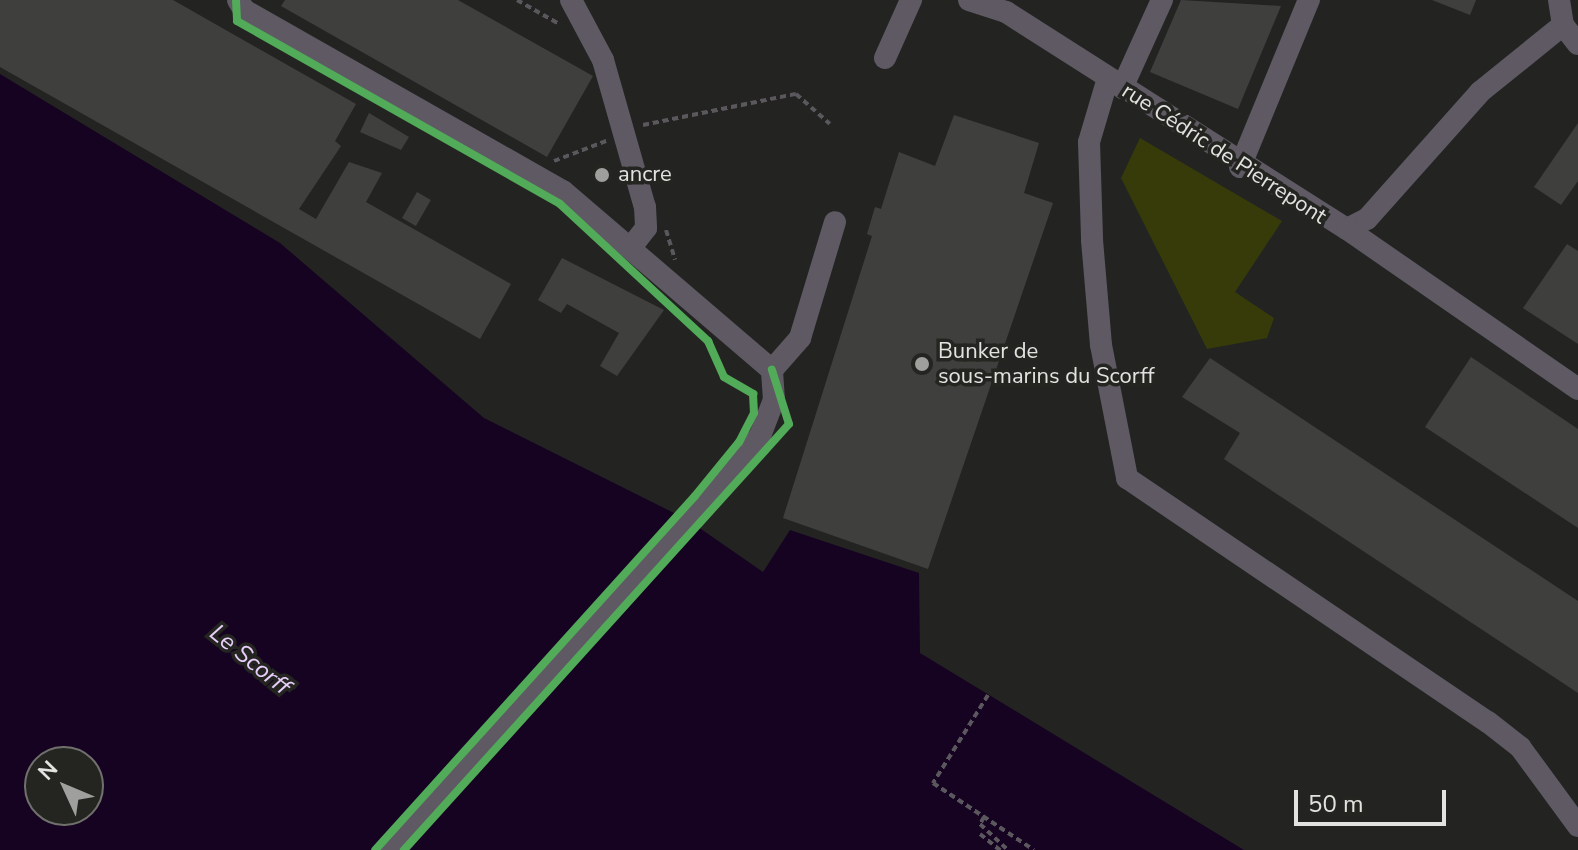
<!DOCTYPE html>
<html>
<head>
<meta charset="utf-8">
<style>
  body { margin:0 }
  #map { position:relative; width:1578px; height:850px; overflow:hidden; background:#232422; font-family:"Nunito Sans",sans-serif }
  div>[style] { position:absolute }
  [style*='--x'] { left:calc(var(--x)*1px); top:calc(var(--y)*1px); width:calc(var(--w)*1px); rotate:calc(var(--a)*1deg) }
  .green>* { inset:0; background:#373b09 }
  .water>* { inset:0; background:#160322 }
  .building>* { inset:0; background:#3f403e; transform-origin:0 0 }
  .path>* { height:4px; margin-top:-2px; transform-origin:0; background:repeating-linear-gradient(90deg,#5a575d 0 6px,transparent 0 10px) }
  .minor>* { height:22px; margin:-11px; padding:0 11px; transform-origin:11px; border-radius:11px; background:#5e5963 }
  .cycleway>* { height:8px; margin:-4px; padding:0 4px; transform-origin:4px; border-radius:4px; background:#51ab58 }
  .dots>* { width:22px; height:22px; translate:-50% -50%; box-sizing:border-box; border:4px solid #242521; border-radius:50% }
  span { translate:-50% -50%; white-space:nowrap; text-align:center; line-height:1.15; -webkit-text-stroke:7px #242521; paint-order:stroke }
  .street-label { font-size:22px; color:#e2e3e0 }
  .poi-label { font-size:22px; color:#e2e3e0 }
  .left { translate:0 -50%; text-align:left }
  .water-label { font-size:24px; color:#e8cffb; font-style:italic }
  .north { position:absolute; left:24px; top:746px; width:80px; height:80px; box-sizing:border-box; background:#242521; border:2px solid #70716d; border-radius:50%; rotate:314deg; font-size:22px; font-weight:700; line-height:32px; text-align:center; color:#e2e3e0 }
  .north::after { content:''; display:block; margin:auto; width:28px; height:36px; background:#9fa09e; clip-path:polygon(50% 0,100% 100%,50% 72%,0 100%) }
  .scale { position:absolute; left:1294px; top:790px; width:152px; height:36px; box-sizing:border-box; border:4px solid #e2e3e0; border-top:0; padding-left:10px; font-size:24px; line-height:28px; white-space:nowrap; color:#e2e3e0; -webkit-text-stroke:6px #242521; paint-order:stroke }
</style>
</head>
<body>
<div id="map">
  <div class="green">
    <i style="clip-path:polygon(1140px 138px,1282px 221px,1235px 292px,1274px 318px,1267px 338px,1207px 349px,1121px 178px)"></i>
  </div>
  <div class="water">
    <i style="clip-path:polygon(evenodd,0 74px,280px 243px,484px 418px,688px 520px,763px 572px,790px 530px,919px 573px,920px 653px,1244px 850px,0 850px,0 74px,40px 762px,88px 762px,88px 810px,40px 810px,40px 762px)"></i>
  </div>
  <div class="building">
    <i style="clip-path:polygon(0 0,173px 0,356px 104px,335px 141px,341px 146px,299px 209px,316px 219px,349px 162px,382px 173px,366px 202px,511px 284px,480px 339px,0 67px)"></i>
    <i style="clip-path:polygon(285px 0,458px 0,593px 76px,547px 157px,281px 6px)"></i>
    <i style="clip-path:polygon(1181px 0,1281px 6px,1238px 109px,1150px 72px)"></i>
    <i style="clip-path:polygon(1432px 0,1476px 0,1470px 15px)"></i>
    <i style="clip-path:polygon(369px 113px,409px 137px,401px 150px,360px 132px)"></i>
    <i style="clip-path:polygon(954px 115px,1039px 143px,1024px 193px,1053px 203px,928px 569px,783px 518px,872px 236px,867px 234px,875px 207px,881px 209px,899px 152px,935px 166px)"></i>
    <i style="clip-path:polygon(1578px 123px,1578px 181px,1561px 205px,1534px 187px)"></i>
    <i style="left:417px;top:192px;width:16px;height:30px;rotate:30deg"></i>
    <i style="clip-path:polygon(1567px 244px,1578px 251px,1578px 344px,1523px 308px)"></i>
    <i style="clip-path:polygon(562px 258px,664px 310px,617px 376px,600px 366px,619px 333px,567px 304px,561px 313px,538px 300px)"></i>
    <i style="clip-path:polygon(1471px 357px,1578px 429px,1578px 528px,1425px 427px)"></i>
    <i style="clip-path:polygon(1210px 358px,1578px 601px,1578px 693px,1224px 459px,1240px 433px,1182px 397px)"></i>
  </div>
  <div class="path">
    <i style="--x:517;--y:0;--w:48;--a:29.7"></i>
    <i style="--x:643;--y:125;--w:156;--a:-11.5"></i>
    <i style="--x:796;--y:94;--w:45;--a:41.4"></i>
    <i style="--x:554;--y:161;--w:56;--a:-21"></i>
    <i style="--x:666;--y:230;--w:31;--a:73"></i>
    <i style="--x:988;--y:695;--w:104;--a:122"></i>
    <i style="--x:933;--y:783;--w:121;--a:33.6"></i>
    <i style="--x:984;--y:817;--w:8;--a:120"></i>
    <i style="--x:980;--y:824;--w:38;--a:43"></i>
    <i style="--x:980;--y:834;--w:26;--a:39"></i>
  </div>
  <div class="minor">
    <i style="--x:238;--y:0;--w:12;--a:59"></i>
    <i style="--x:244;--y:10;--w:367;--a:29.6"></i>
    <i style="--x:563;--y:191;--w:275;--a:40.6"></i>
    <i style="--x:571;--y:0;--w:68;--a:61.9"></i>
    <i style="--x:603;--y:60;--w:153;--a:74.1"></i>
    <i style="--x:645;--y:207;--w:21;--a:87"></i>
    <i style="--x:646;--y:228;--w:24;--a:128"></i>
    <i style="--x:969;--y:0;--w:39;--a:18"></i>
    <i style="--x:1006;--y:12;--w:404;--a:32.5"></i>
    <i style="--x:1347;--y:229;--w:22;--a:-27"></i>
    <i style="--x:1367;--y:219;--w:170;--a:-48.3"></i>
    <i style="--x:1480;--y:92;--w:107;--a:-38.9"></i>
    <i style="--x:1559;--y:0;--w:25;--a:81"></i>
    <i style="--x:1563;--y:25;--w:24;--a:52"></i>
    <i style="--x:885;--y:58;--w:64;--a:-65.9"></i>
    <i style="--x:1108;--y:78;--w:67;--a:106.5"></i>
    <i style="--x:1089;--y:142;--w:98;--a:88.2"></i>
    <i style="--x:1092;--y:240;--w:105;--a:85.1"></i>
    <i style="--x:1101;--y:345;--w:136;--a:78.9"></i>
    <i style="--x:1127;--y:478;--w:436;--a:34.1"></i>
    <i style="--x:1488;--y:722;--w:41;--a:38"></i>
    <i style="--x:1520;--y:747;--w:98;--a:53.7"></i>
    <i style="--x:1122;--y:88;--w:97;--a:-65.6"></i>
    <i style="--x:1240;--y:167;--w:181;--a:-67.6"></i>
    <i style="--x:1347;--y:229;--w:281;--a:34.7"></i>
    <i style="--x:388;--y:850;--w:557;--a:-48.06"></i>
    <i style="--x:760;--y:436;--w:39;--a:-69"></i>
    <i style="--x:774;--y:400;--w:30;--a:-94"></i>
    <i style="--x:772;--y:370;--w:43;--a:-48.8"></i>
    <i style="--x:800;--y:338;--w:121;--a:-73.2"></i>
  </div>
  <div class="cycleway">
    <i style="--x:236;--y:0;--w:21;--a:87"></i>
    <i style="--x:237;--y:21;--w:371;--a:29.5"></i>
    <i style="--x:560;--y:204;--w:202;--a:42.8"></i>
    <i style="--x:708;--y:341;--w:39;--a:66"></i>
    <i style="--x:724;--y:377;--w:34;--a:30"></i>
    <i style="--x:753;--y:394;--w:19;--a:87"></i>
    <i style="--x:754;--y:413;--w:33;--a:117"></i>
    <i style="--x:739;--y:442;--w:70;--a:129.2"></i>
    <i style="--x:695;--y:496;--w:477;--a:132.1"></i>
    <i style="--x:404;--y:850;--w:574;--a:-47.89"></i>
    <i style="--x:789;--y:424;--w:57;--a:-107.5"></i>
  </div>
  <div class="dots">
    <i style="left:602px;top:175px;background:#9fa09e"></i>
    <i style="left:922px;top:364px;background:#9fa09e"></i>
  </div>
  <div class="street-label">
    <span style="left:1224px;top:154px;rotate:33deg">rue Cédric de Pierrepont</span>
  </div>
  <div class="poi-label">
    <span class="left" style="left:618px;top:175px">ancre</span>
    <span class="left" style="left:938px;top:364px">Bunker de<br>sous-marins du Scorff</span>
  </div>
  <div class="water-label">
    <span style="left:250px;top:660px;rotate:39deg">Le Scorff</span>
  </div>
  <div class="north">N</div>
  <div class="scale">50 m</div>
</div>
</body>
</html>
